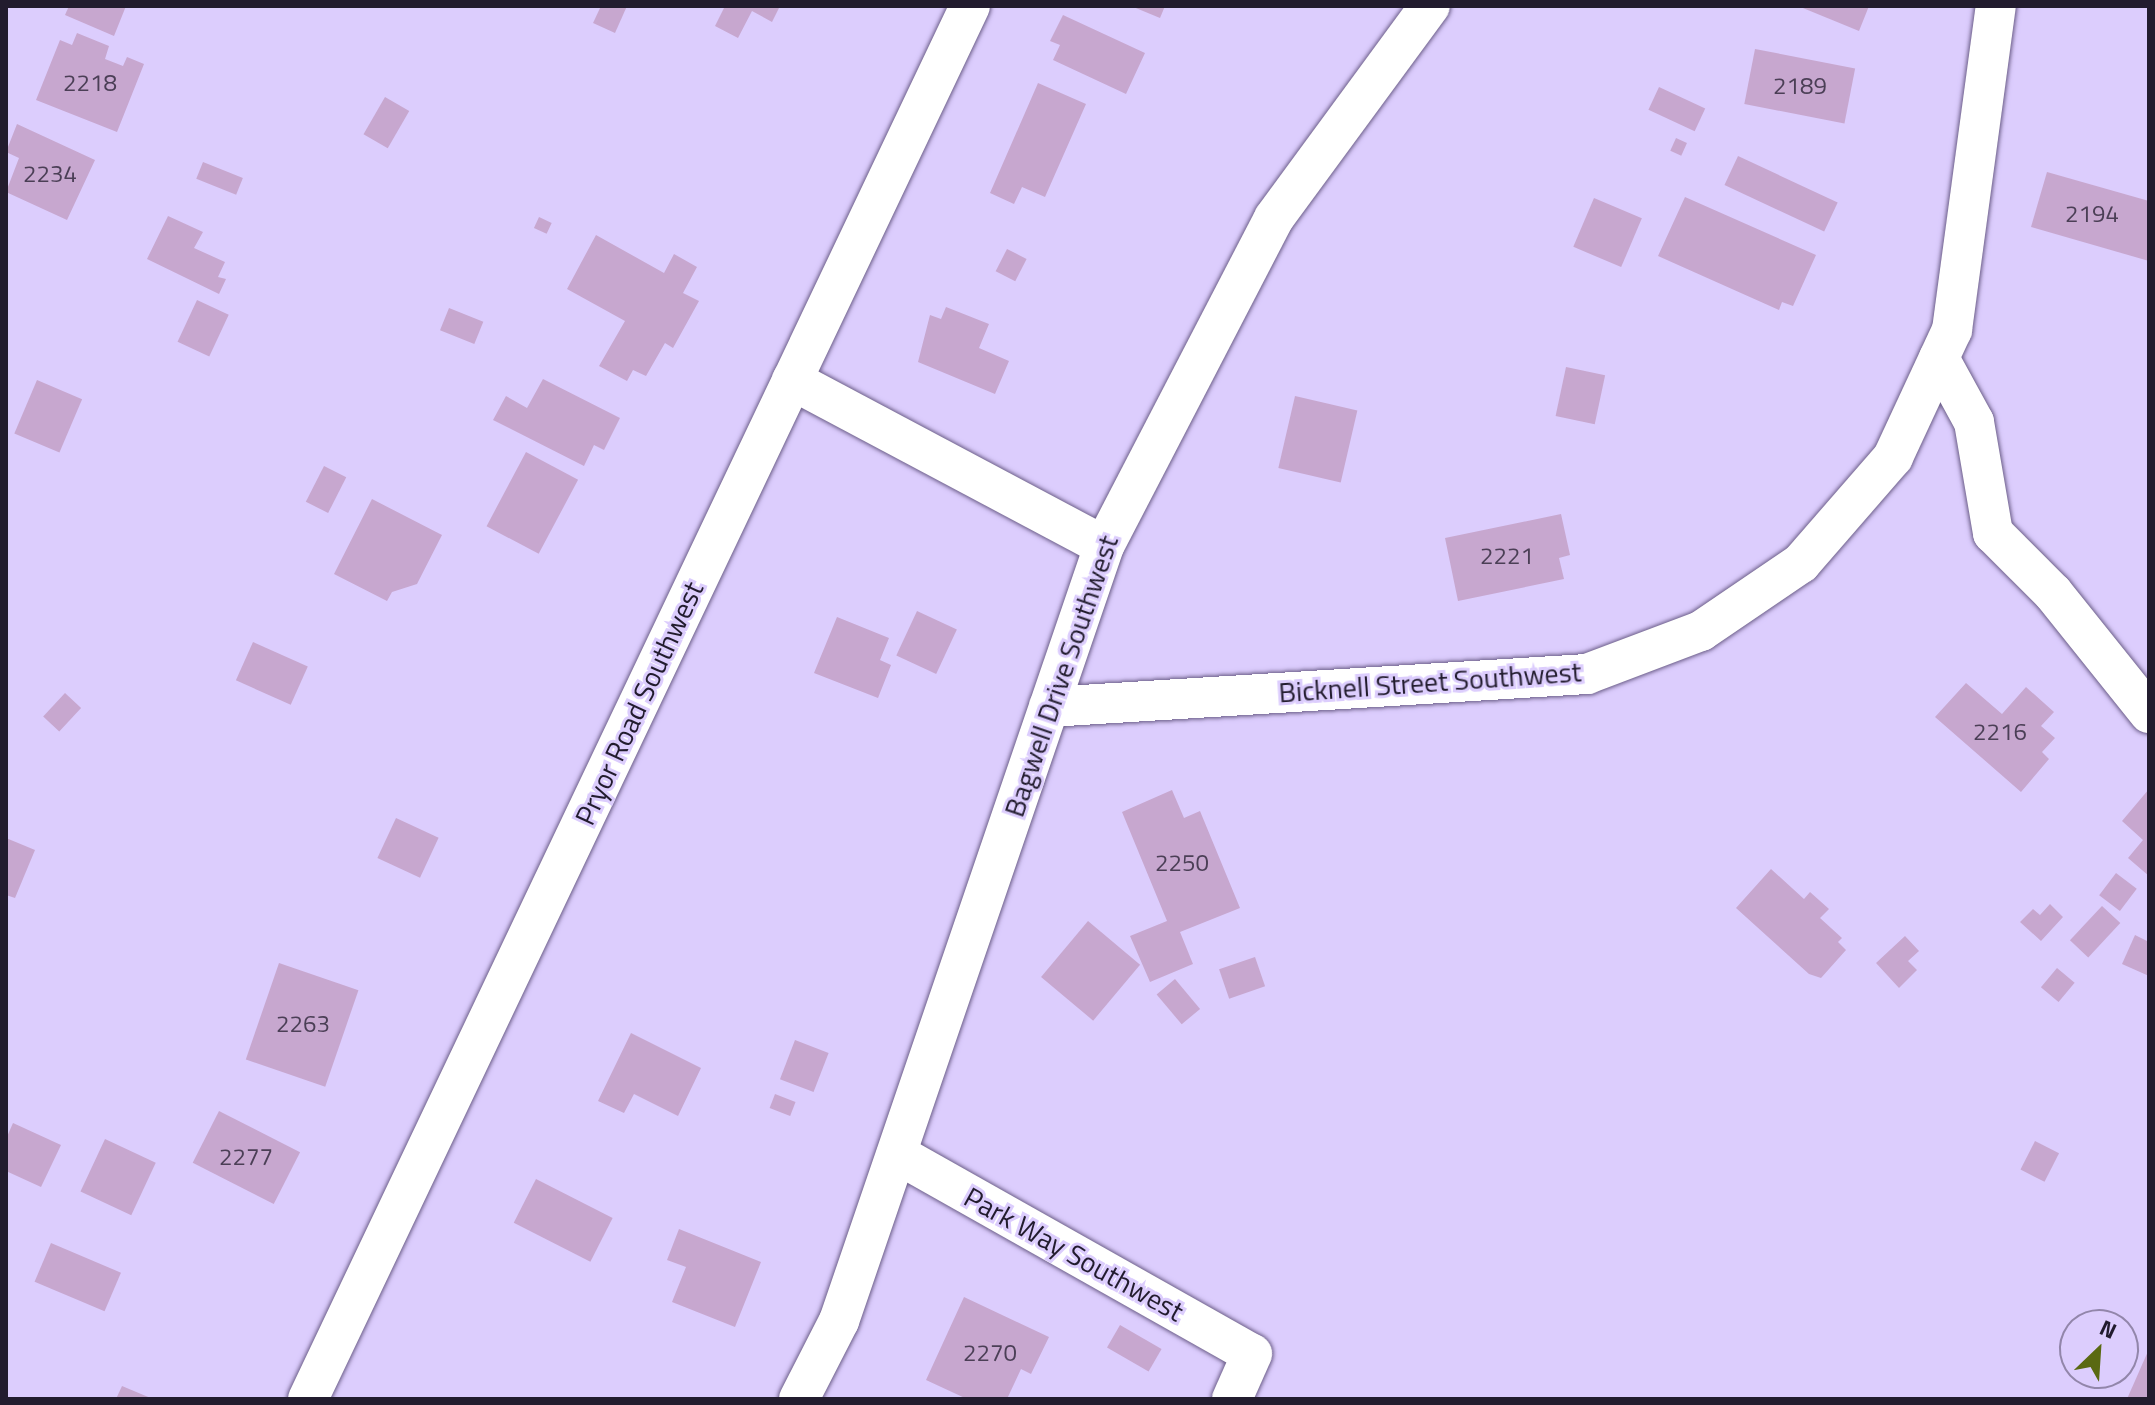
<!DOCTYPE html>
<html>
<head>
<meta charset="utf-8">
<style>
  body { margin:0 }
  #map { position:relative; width:2155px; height:1405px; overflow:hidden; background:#dccdfd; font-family:"Titillium Web",sans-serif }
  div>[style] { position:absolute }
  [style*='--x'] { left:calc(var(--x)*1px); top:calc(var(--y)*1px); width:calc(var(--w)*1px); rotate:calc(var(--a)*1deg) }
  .building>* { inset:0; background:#c7a7cf; transform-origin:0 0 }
  .roads { filter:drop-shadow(0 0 2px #6c5e89) drop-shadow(0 0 2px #6c5e89) }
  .minor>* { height:40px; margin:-20px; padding:0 20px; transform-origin:20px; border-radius:20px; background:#fff }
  span { translate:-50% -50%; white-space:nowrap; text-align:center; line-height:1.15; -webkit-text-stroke:6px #dccdfd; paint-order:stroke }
  .number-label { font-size:24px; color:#4b3f56 }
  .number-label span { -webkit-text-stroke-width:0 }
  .street-label { font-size:28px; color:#221c2e }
  .frame { position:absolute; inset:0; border:8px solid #221c2e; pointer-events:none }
  .north { position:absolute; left:2059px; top:1309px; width:80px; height:80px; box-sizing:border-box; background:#dccdfd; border:2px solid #9286aa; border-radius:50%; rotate:25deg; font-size:22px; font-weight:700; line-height:32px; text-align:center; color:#221c2e }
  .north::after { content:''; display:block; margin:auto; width:28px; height:36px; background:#5a6912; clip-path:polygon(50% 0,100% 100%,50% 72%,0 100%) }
</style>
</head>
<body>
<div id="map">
  <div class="building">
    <i style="clip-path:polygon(69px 6px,126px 6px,114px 36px,65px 15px)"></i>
    <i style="clip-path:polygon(601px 6px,627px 6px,615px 33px,593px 23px)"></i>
    <i style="clip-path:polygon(725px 6px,780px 6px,772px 22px,752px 11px,738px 38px,715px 26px)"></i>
    <i style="clip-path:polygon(1131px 6px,1165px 6px,1160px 18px)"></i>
    <i style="clip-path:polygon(1798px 6px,1869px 6px,1859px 31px)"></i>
    <i style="clip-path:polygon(1063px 15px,1145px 53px,1126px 94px,1053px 60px,1060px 45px,1050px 41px)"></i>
    <i style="clip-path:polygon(77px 33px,109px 46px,105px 59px,123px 66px,127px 57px,144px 64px,117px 132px,36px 100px,60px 40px,72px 45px)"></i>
    <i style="left:1755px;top:49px;width:102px;height:56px;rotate:11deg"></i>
    <i style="clip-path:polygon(1038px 83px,1086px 104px,1045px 197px,1022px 187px,1014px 204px,990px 193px)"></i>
    <i style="left:1659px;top:87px;width:51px;height:25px;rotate:25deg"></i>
    <i style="left:385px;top:97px;width:28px;height:43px;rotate:30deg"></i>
    <i style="clip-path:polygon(17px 124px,95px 160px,67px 220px,6px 192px,19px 158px,6px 152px)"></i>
    <i style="left:1676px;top:138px;width:12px;height:14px;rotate:24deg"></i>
    <i style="left:1738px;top:156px;width:110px;height:32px;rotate:25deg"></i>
    <i style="left:203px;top:162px;width:43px;height:18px;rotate:22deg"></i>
    <i style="clip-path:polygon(2047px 172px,2149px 201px,2149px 261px,2031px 227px)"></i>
    <i style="clip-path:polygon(1685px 197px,1816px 255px,1793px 306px,1782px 302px,1779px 310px,1658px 256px)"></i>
    <i style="left:1594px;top:198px;width:52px;height:53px;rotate:23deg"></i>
    <i style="clip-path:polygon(168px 216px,203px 232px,194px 248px,225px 262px,218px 277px,226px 279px,219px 294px,147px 259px)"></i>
    <i style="left:539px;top:217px;width:14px;height:12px;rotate:25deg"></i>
    <i style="clip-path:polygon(596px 235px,664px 273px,674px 254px,697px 267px,683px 293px,699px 301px,673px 348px,665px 343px,646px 376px,633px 370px,627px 381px,599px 366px,625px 321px,567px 289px)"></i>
    <i style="left:1007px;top:249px;width:22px;height:25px;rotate:27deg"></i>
    <i style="left:197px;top:300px;width:35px;height:46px;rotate:25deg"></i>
    <i style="clip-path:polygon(946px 307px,989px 324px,979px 348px,1009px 361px,995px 394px,918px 362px,930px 315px,941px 319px)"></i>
    <i style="left:449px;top:308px;width:37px;height:24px;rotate:22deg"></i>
    <i style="left:1566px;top:367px;width:40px;height:50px;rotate:12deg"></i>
    <i style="clip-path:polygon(543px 379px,620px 418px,604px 450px,594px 445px,584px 466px,493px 420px,506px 396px,527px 408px)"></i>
    <i style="left:37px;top:380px;width:49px;height:58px;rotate:23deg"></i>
    <i style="left:1295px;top:396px;width:64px;height:74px;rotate:13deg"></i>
    <i style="left:526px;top:452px;width:59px;height:84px;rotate:28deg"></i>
    <i style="left:324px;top:466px;width:25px;height:40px;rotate:27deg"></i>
    <i style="clip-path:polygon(372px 499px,442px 535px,417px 584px,392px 592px,387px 601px,334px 574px)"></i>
    <i style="clip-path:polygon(1561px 514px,1570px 555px,1559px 558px,1564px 579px,1458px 601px,1445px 538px)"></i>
    <i style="left:917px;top:611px;width:44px;height:49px;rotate:25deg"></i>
    <i style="clip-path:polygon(837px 617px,889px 638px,880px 660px,891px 665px,878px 698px,814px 673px)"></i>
    <i style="left:253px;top:642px;width:60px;height:42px;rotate:24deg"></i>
    <i style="clip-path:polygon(1966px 683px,2002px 714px,2026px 687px,2054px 712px,2041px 726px,2055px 738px,2042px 752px,2049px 759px,2021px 792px,1935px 717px)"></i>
    <i style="left:65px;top:693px;width:22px;height:32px;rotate:43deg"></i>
    <i style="clip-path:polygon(2149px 789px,2149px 876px,2128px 858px,2143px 840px,2122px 821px)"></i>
    <i style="clip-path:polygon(1172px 790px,1184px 818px,1200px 811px,1240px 908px,1180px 932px,1193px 964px,1150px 982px,1130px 936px,1167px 921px,1122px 812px)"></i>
    <i style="left:396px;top:818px;width:47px;height:44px;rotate:25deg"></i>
    <i style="clip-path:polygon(6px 838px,35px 850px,15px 898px,6px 895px)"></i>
    <i style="clip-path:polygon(1771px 869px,1804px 899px,1810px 892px,1829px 909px,1820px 918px,1842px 938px,1838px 942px,1846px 950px,1821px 978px,1809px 974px,1736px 908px)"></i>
    <i style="left:2116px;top:873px;width:26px;height:28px;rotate:37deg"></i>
    <i style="clip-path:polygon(2050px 904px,2063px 917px,2041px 941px,2020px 922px,2033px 909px,2040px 915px)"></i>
    <i style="left:2102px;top:906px;width:25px;height:47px;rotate:43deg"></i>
    <i style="left:1088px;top:921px;width:68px;height:73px;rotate:40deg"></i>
    <i style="clip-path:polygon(2135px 935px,2149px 942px,2149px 976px,2122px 964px)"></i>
    <i style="clip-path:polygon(1905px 936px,1919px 951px,1908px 961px,1917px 970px,1899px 988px,1876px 963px)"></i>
    <i style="left:1255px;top:957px;width:31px;height:38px;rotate:71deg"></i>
    <i style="left:279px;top:963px;width:84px;height:102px;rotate:19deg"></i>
    <i style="left:2057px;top:968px;width:23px;height:25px;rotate:40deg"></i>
    <i style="left:1175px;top:979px;width:39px;height:24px;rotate:50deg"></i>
    <i style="clip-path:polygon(631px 1033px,701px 1068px,678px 1116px,634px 1094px,624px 1113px,598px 1101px)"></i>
    <i style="left:795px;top:1040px;width:36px;height:42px;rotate:21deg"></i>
    <i style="left:775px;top:1094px;width:22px;height:15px;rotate:21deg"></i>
    <i style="left:219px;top:1111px;width:91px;height:58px;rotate:27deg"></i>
    <i style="clip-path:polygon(13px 1123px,61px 1145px,41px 1187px,6px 1171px,6px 1139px)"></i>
    <i style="left:105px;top:1139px;width:56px;height:58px;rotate:25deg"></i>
    <i style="left:2035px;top:1141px;width:27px;height:32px;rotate:27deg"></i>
    <i style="left:536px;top:1179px;width:86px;height:49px;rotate:27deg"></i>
    <i style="clip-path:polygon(679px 1229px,761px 1262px,735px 1327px,672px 1302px,686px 1267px,667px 1260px)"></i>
    <i style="left:51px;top:1243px;width:76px;height:42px;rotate:23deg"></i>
    <i style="clip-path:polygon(964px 1297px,1049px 1337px,1031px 1374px,1021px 1369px,1007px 1399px,967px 1399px,926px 1380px)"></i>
    <i style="left:1120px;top:1325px;width:48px;height:26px;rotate:30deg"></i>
    <i style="clip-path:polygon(2149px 1349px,2149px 1399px,2127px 1399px)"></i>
    <i style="clip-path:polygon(122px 1386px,153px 1399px,116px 1399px)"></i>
  </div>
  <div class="roads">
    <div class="minor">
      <i style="--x:1939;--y:358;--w:73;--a:61.3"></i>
      <i style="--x:1974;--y:422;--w:113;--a:80.3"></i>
      <i style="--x:1993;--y:533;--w:85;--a:45"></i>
      <i style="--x:2053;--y:593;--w:154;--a:51.3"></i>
      <i style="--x:792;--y:380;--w:353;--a:28"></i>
      <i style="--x:1049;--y:707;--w:539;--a:-3.51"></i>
      <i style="--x:1587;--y:674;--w:122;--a:-20.7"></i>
      <i style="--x:1701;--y:631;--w:121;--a:-34.2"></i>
      <i style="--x:1801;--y:563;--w:140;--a:-49"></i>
      <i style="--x:1893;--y:457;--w:140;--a:-65.1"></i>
      <i style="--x:1952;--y:330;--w:327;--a:-82.3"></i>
      <i style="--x:897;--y:1154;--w:407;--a:29.4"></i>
      <i style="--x:1252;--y:1354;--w:49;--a:114"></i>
      <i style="--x:308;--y:1399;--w:1542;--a:-64.58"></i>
      <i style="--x:799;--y:1399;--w:88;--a:-62.9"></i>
      <i style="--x:839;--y:1321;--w:819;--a:-71.12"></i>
      <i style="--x:1104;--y:546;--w:369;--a:-62.6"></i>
      <i style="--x:1274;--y:218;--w:263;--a:-53.7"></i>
    </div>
  </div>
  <div class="number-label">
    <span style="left:90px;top:83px">2218</span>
    <span style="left:1800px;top:86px">2189</span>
    <span style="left:50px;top:174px">2234</span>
    <span style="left:2092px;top:214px">2194</span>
    <span style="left:1507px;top:556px">2221</span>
    <span style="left:2000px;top:732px">2216</span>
    <span style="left:1182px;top:863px">2250</span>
    <span style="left:303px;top:1024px">2263</span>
    <span style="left:246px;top:1157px">2277</span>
    <span style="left:990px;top:1353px">2270</span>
  </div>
  <div class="street-label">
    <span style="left:1061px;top:676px;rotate:-71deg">Bagwell Drive Southwest</span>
    <span style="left:1430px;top:682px;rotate:-4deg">Bicknell Street Southwest</span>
    <span style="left:639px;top:703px;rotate:-65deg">Pryor Road Southwest</span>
    <span style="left:1074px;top:1254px;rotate:29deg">Park Way Southwest</span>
  </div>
  <div class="frame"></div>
  <div class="north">N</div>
</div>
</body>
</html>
